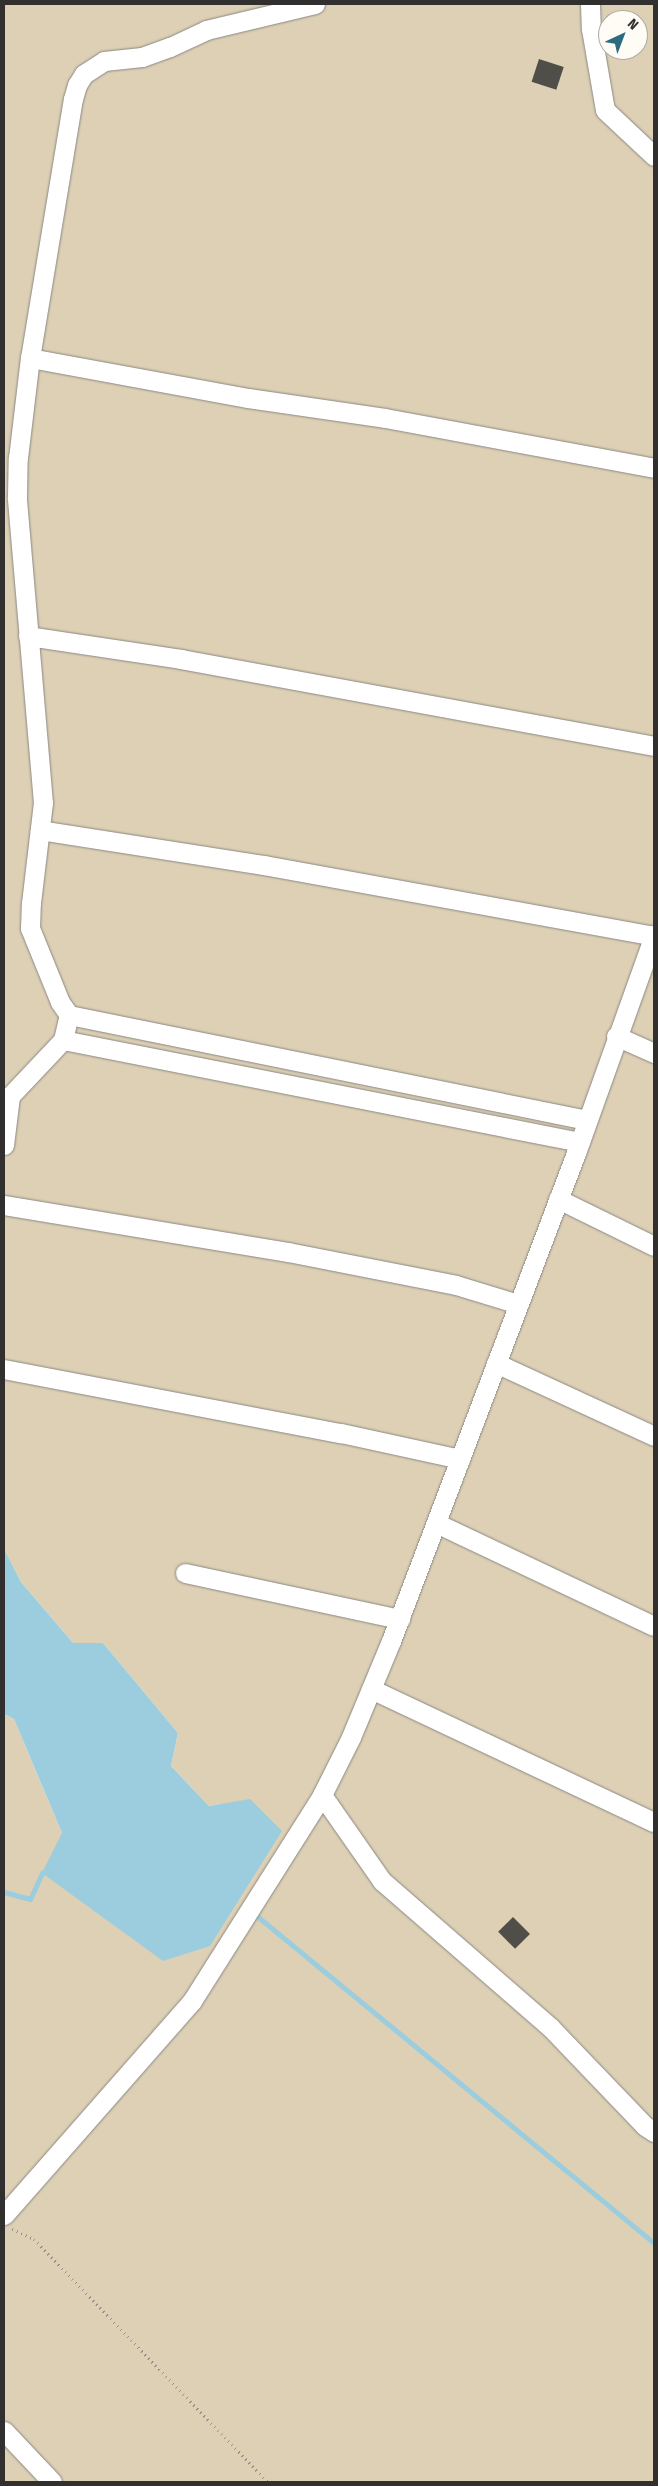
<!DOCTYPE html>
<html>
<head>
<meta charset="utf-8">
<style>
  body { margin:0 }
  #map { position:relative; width:658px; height:2486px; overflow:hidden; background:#fffbf5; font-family:"Fira Sans Condensed",sans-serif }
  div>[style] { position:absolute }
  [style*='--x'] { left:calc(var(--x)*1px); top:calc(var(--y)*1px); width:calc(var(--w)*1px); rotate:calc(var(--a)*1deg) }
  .green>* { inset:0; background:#ddd0b5 }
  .water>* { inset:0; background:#9bcdde }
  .stream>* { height:5px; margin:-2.5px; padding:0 2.5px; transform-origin:2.5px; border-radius:2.5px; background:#9bcdde }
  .building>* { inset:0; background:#504e48; transform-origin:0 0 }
  .path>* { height:3px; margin-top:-1.5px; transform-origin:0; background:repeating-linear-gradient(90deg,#928f8c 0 1px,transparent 0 5px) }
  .roads { filter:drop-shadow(0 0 1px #8b8882) drop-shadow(0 0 1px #8b8882) }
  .minor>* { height:19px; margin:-9.5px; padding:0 9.5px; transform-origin:9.5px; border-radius:9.5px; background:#fff }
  span { translate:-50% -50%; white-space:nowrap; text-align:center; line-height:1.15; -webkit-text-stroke:5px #fffbf5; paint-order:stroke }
  .frame { position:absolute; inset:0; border:5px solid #31302e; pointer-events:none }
  .north { position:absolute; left:598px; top:10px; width:50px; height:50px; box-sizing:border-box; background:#fffbf5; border:1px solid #adaaa5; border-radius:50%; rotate:43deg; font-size:14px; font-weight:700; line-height:20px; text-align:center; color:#31302e }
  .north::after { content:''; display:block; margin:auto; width:18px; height:22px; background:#2b6d7f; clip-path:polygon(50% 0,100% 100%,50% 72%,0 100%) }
</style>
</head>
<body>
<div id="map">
  <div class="green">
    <i style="clip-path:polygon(evenodd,4px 4px,654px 4px,654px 2482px,4px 2482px,4px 1714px,14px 1719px,62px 1833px,250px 1800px,209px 1806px,171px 1766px,178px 1733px,103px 1643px,73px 1643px,21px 1582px,4px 1549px,4px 4px,608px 20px,638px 20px,638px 50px,608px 50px,608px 20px)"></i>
  </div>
  <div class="water">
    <i style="clip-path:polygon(4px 1549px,21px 1582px,73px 1643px,103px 1643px,178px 1733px,171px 1766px,209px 1806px,250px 1799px,282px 1831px,210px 1946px,163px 1961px,42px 1873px,62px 1833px,14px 1719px,4px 1714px)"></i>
  </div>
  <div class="stream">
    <i style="--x:4;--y:1892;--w:27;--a:15"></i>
    <i style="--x:30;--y:1899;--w:29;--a:-65"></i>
    <i style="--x:42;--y:1873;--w:6;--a:-9"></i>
    <i style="--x:252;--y:1912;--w:521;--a:39.47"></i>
  </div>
  <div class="building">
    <i style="left:539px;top:59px;width:26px;height:24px;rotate:18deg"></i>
    <i style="left:513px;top:1917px;width:24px;height:21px;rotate:45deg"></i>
  </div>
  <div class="path">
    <i style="--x:12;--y:2229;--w:24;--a:24"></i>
    <i style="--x:34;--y:2239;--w:337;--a:46.1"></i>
  </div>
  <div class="roads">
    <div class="minor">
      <i style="--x:590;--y:4;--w:25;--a:88"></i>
      <i style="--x:591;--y:29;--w:82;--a:80.2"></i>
      <i style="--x:605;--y:110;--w:67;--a:43.2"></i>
      <i style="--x:30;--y:358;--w:222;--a:10.4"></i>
      <i style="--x:248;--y:398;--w:138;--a:8.3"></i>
      <i style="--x:385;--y:418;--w:274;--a:10.5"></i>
      <i style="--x:28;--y:636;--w:155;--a:8.5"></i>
      <i style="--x:181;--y:659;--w:481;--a:10.4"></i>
      <i style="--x:40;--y:830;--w:227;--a:8.9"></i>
      <i style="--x:264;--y:865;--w:396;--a:10.3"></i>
      <i style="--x:69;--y:1015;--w:529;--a:11.46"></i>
      <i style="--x:616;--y:1036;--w:42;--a:24.1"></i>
      <i style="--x:63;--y:1040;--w:527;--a:11.16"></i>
      <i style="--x:4;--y:1145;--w:49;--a:-83"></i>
      <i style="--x:10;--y:1096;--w:77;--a:-46.6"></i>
      <i style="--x:63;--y:1040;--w:26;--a:-77"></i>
      <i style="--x:69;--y:1015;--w:16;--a:-125"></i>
      <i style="--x:60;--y:1002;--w:80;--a:-112.1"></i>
      <i style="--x:30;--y:928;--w:25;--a:-88"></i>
      <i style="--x:31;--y:903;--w:101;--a:-83.2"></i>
      <i style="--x:43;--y:803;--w:307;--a:-94.9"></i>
      <i style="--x:17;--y:497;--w:39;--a:-89"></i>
      <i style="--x:18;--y:458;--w:101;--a:-83.2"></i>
      <i style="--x:30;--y:358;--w:263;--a:-80.6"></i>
      <i style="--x:73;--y:99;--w:15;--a:-74"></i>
      <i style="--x:77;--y:85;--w:13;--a:-58"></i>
      <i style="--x:84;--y:74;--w:24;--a:-33"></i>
      <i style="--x:104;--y:61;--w:38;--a:-6"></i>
      <i style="--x:142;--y:57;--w:30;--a:-20"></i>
      <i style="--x:170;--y:47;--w:40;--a:-25"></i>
      <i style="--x:206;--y:30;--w:112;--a:-13.4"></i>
      <i style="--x:558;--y:1199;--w:107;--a:26.1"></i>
      <i style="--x:4;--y:1205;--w:288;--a:9.4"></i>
      <i style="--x:288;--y:1252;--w:171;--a:11.1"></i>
      <i style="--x:456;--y:1285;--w:65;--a:17"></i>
      <i style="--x:496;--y:1363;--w:174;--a:24.8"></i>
      <i style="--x:4;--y:1369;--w:343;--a:10.8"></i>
      <i style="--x:341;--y:1433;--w:122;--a:12.3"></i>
      <i style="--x:436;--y:1523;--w:241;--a:25.3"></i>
      <i style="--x:185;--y:1573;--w:220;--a:12.1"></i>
      <i style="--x:371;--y:1689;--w:313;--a:25.2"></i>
      <i style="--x:322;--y:1795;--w:105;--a:55.1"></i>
      <i style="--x:382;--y:1881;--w:223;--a:41"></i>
      <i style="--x:550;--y:2027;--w:137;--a:46.2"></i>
      <i style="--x:645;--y:2126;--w:11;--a:34"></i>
      <i style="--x:4;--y:2215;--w:285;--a:-48.7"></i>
      <i style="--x:192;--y:2001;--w:244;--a:-57.7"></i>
      <i style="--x:322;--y:1795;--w:65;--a:-63.4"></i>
      <i style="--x:351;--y:1737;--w:104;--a:-67.4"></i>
      <i style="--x:391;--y:1641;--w:522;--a:-69.24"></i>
      <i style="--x:576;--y:1153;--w:232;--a:-70.3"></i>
      <i style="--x:4;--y:2431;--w:70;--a:46.7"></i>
    </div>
  </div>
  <div class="frame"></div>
  <div class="north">N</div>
</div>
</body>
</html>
